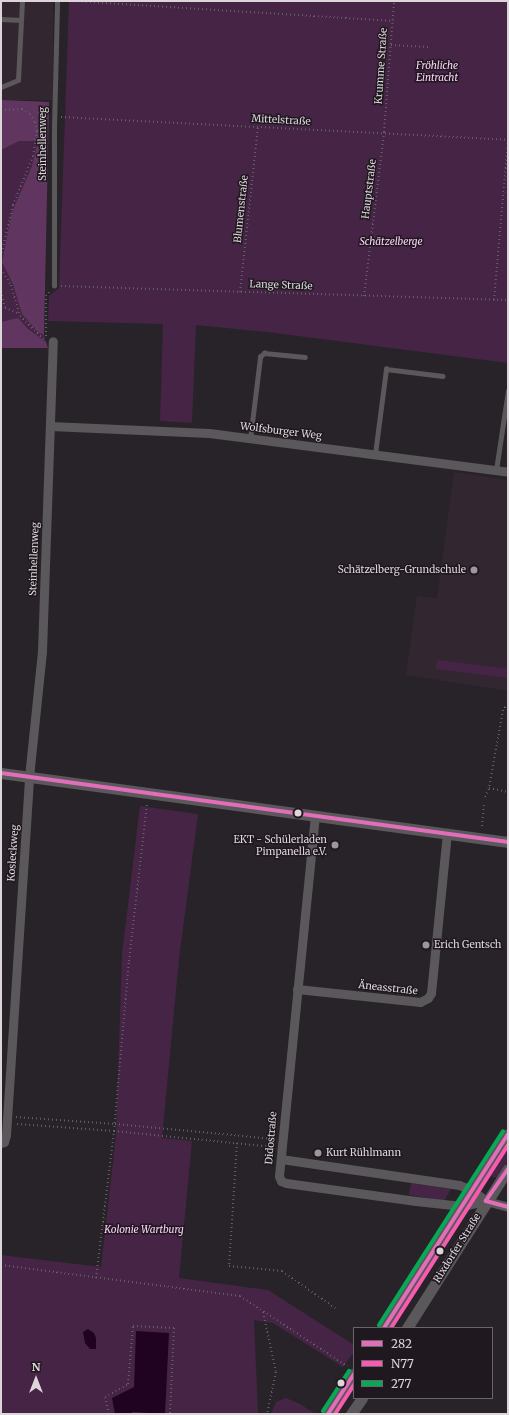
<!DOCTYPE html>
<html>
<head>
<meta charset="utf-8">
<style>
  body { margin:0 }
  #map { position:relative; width:509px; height:1415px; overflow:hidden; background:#282328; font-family:Merriweather,serif }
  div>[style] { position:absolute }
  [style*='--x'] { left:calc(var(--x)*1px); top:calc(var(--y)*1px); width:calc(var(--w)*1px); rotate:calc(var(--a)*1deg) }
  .built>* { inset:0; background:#322631; transform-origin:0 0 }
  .green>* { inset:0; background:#462446; transform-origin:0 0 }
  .forest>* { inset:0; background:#60355f }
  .water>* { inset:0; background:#200320 }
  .path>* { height:2px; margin-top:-1px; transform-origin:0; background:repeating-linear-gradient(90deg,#635f63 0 1px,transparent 0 4px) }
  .service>* { height:4.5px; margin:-2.25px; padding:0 2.25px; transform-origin:2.25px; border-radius:2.25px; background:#5a585a }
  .minor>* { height:9px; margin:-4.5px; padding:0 4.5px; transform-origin:4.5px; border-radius:4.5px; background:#5a585a }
  .tertiary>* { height:11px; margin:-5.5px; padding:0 5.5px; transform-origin:5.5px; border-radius:5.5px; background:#5a585a }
  .bus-1>* { height:4px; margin:-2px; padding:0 2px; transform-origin:2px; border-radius:2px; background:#e26db8 }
  .bus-2>* { height:4px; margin:-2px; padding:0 2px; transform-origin:2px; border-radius:2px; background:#f75aaf }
  .bus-3>* { height:4px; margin:-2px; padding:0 2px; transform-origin:2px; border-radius:2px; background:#06aa56 }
  .dots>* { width:11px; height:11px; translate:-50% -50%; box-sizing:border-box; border:2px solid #20181f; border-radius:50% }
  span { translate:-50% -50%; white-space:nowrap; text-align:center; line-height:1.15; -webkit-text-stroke:3px #20181f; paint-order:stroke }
  .park-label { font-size:10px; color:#fed1fc; font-style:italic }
  .street-label { font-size:10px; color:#dcd6db }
  .poi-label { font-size:10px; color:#dcd6db }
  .right { translate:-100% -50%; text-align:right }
  .left { translate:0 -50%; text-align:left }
  .frame { position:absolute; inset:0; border:2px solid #dcd6db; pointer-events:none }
  .legend { position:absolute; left:353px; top:1327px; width:140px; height:72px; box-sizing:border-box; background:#20181f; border:1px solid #6b646a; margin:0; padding:5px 7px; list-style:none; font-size:12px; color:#dcd6db }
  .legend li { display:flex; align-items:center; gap:8px; height:20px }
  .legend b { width:20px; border:1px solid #6b646a }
  .north { position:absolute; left:16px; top:1359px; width:40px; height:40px; -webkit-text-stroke:3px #20181f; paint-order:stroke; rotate:0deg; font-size:11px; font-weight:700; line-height:16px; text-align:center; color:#dcd6db }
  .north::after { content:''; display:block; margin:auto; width:14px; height:18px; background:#dcd6db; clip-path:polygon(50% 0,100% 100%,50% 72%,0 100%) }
</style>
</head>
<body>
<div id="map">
  <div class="built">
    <i style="left:1px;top:1px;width:52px;height:99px"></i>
    <i style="clip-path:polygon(454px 472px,508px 480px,508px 691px,406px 675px,417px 596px,437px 598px)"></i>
  </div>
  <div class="green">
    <i style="clip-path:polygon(69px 1px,508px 1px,508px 363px,267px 332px,196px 325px,192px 423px,160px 421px,163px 324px,48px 321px,49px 296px,59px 288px)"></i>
    <i style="clip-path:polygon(1px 100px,49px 102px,43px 321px,44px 335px,48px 348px,1px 348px)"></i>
    <i style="left:437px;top:660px;width:72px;height:9px;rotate:7deg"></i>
    <i style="clip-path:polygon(140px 806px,198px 814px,179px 959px,162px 1138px,192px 1141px,179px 1278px,268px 1290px,354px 1345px,354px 1352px,343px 1367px,273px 1323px,254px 1320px,258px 1414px,1px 1414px,1px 1255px,101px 1267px,116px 1135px,122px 954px)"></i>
    <i style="clip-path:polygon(508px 1140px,508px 1161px,497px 1178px,486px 1175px)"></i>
    <i style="clip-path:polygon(411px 1183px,451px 1189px,444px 1201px,409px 1195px)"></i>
    <i style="clip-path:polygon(286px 1398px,300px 1404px,314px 1413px,271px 1414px,276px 1402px)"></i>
  </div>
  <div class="forest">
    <i style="clip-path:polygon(1px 100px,49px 102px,44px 335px,38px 332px,22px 314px,13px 284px,2px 262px,12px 212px,32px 166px,38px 141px,19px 141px,1px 150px)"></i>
    <i style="clip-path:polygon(18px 318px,28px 329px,46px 342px,48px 348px,1px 348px,1px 322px)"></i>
  </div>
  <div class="water">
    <i style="clip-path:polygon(88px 1329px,94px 1333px,96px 1338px,96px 1349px,90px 1349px,85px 1343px,83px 1332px)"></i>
    <i style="clip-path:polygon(136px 1331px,169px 1333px,165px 1414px,133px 1412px,131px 1414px,115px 1414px,112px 1398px,134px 1387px)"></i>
  </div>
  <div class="path">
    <i style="--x:74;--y:1;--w:320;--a:3.6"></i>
    <i style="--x:391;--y:45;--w:37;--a:3"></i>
    <i style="--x:1;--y:110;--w:21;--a:-3"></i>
    <i style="--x:22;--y:109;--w:9;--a:32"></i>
    <i style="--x:30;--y:114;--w:9;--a:58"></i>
    <i style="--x:35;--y:122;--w:9;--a:77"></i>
    <i style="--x:37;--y:131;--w:25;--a:99"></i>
    <i style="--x:33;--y:156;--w:53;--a:112.2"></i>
    <i style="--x:13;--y:205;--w:52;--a:103.2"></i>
    <i style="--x:61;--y:117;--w:448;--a:2.9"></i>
    <i style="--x:37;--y:131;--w:10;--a:-11"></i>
    <i style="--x:1;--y:269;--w:19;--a:58"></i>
    <i style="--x:11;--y:285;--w:32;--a:74"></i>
    <i style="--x:20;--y:316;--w:33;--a:44"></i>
    <i style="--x:61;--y:286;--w:447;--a:1.8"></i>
    <i style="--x:1;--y:291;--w:17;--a:77"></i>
    <i style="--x:5;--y:308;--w:14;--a:21"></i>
    <i style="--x:240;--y:292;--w:166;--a:-83.8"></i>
    <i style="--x:364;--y:296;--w:165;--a:-83"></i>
    <i style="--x:384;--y:132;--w:131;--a:-85.6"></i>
    <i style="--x:494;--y:300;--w:161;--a:-85"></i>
    <i style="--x:46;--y:336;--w:40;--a:-90"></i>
    <i style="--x:46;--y:296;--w:5;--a:-53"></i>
    <i style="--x:508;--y:704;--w:8;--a:130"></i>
    <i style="--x:503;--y:710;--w:79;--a:100.2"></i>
    <i style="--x:489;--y:788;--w:19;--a:12"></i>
    <i style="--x:485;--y:797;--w:10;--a:-66"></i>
    <i style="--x:482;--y:826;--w:21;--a:-85"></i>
    <i style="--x:16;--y:1117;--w:99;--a:4"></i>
    <i style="--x:115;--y:1124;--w:159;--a:5.4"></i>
    <i style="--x:17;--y:1124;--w:97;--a:4.1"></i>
    <i style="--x:114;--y:1131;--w:160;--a:5.7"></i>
    <i style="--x:237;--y:1143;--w:123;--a:93.7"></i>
    <i style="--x:229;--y:1266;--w:53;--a:5.4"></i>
    <i style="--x:282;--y:1271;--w:65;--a:34.9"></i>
    <i style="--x:1;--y:1265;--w:241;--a:7.4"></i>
    <i style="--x:240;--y:1296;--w:128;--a:33.2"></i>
    <i style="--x:96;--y:1278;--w:148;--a:-83"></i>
    <i style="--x:114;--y:1131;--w:171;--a:-85"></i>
    <i style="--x:129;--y:961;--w:159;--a:-83.5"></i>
    <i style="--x:263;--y:1312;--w:61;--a:77.8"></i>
    <i style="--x:276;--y:1372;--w:43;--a:102.1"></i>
    <i style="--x:109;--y:1414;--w:17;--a:-103"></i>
    <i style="--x:105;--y:1397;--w:26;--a:-29"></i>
    <i style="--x:128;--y:1384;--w:58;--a:-85.1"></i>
    <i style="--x:133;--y:1326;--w:41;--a:2.8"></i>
    <i style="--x:174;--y:1328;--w:86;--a:92.7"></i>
  </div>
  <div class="service">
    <i style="--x:1;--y:19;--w:20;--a:3"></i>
    <i style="--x:1;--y:87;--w:18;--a:-22"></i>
    <i style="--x:18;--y:80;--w:79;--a:-87.1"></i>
    <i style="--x:54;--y:286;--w:158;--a:-90"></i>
    <i style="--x:54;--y:128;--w:127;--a:-88.6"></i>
    <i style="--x:250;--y:439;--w:83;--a:-83"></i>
    <i style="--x:260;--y:357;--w:6;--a:-45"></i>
    <i style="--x:264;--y:353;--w:41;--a:5.6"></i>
    <i style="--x:375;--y:454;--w:86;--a:-82.6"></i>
    <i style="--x:386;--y:369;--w:57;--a:7"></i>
    <i style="--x:496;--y:470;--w:80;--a:-81.4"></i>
  </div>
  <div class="minor">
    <i style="--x:50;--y:426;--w:159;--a:2.5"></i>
    <i style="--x:209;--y:433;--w:302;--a:7.4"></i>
    <i style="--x:315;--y:815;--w:363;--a:95.7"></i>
    <i style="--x:279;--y:1176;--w:5;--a:68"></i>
    <i style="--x:281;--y:1181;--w:5;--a:22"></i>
    <i style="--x:286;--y:1183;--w:131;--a:7.9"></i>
    <i style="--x:416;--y:1201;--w:46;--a:6.2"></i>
    <i style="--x:462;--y:1206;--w:25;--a:-12"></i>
    <i style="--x:297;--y:989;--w:124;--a:6"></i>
    <i style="--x:420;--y:1002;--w:9;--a:-27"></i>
    <i style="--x:428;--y:998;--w:6;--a:-59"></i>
    <i style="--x:431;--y:993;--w:161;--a:-84.3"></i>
    <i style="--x:1;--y:1143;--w:3;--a:-18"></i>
    <i style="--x:4;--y:1142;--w:7;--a:-74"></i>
    <i style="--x:6;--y:1135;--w:359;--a:-86.3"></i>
    <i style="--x:29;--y:777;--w:127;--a:-84.1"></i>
    <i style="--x:42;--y:651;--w:310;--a:-88"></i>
    <i style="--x:281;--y:1159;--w:180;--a:8.3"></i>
    <i style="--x:459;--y:1185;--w:14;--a:21"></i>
    <i style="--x:472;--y:1190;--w:18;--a:38"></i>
    <i style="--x:486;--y:1201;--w:23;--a:15"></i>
  </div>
  <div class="tertiary">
    <i style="--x:1;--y:773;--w:512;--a:7.75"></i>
    <i style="--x:384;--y:1328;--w:230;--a:-57.4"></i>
    <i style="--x:407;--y:1328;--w:188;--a:-57.6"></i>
    <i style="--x:328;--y:1414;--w:48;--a:-57"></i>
    <i style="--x:351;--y:1414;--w:19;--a:-55"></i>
  </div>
  <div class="bus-1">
    <i style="--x:1;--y:773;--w:512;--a:7.75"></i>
    <i style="--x:508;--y:1169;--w:39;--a:125"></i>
    <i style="--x:486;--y:1201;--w:23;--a:15"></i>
    <i style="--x:384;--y:1328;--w:230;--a:-57.4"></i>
    <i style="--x:328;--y:1414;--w:48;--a:-57"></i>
  </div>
  <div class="bus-2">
    <i style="--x:391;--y:1328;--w:217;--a:-57.4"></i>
    <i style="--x:335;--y:1414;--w:35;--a:-57"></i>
  </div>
  <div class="bus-3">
    <i style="--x:379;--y:1325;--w:230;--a:-57.4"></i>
    <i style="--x:323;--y:1411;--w:48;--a:-57"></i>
  </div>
  <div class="dots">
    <i style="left:474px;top:570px;background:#9d979c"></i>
    <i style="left:298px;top:813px;background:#dcd6db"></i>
    <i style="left:335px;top:845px;background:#9d979c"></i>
    <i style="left:426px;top:945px;background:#9d979c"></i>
    <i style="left:318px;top:1153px;background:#9d979c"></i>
    <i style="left:440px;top:1251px;background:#dcd6db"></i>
    <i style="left:341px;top:1383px;background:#dcd6db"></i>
  </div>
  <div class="park-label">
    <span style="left:437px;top:71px">Fröhliche<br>Eintracht</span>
    <span style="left:391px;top:242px">Schätzelberge</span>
    <span style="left:144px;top:1230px">Kolonie Wartburg</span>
  </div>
  <div class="street-label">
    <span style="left:381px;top:66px;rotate:-86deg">Krumme Straße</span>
    <span style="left:281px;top:120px;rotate:3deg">Mittelstraße</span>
    <span style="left:43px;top:144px;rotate:-90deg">Steinhellenweg</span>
    <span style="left:369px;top:189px;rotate:-83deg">Hauptstraße</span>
    <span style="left:241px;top:209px;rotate:-84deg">Blumenstraße</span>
    <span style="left:281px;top:285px;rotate:2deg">Lange Straße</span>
    <span style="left:281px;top:431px;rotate:7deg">Wolfsburger Weg</span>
    <span style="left:34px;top:559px;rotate:-88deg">Steinhellenweg</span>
    <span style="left:13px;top:853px;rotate:-86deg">Kosleckweg</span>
    <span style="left:388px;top:988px;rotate:6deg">Äneasstraße</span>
    <span style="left:271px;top:1138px;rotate:-85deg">Didostraße</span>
    <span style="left:457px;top:1248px;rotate:-58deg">Rixdorfer Straße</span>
  </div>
  <div class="poi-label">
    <span class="right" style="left:466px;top:570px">Schätzelberg-Grundschule</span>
    <span class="right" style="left:327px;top:845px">EKT - Schülerladen<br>Pimpanella e.V.</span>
    <span class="left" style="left:434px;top:945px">Erich Gentsch</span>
    <span class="left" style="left:326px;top:1153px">Kurt Rühlmann</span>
  </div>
  <div class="frame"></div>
  <ul class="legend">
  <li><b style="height:5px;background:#e26db8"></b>282</li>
  <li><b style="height:5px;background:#f75aaf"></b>N77</li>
  <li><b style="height:5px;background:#06aa56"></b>277</li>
  </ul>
  <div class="north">N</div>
</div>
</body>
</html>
